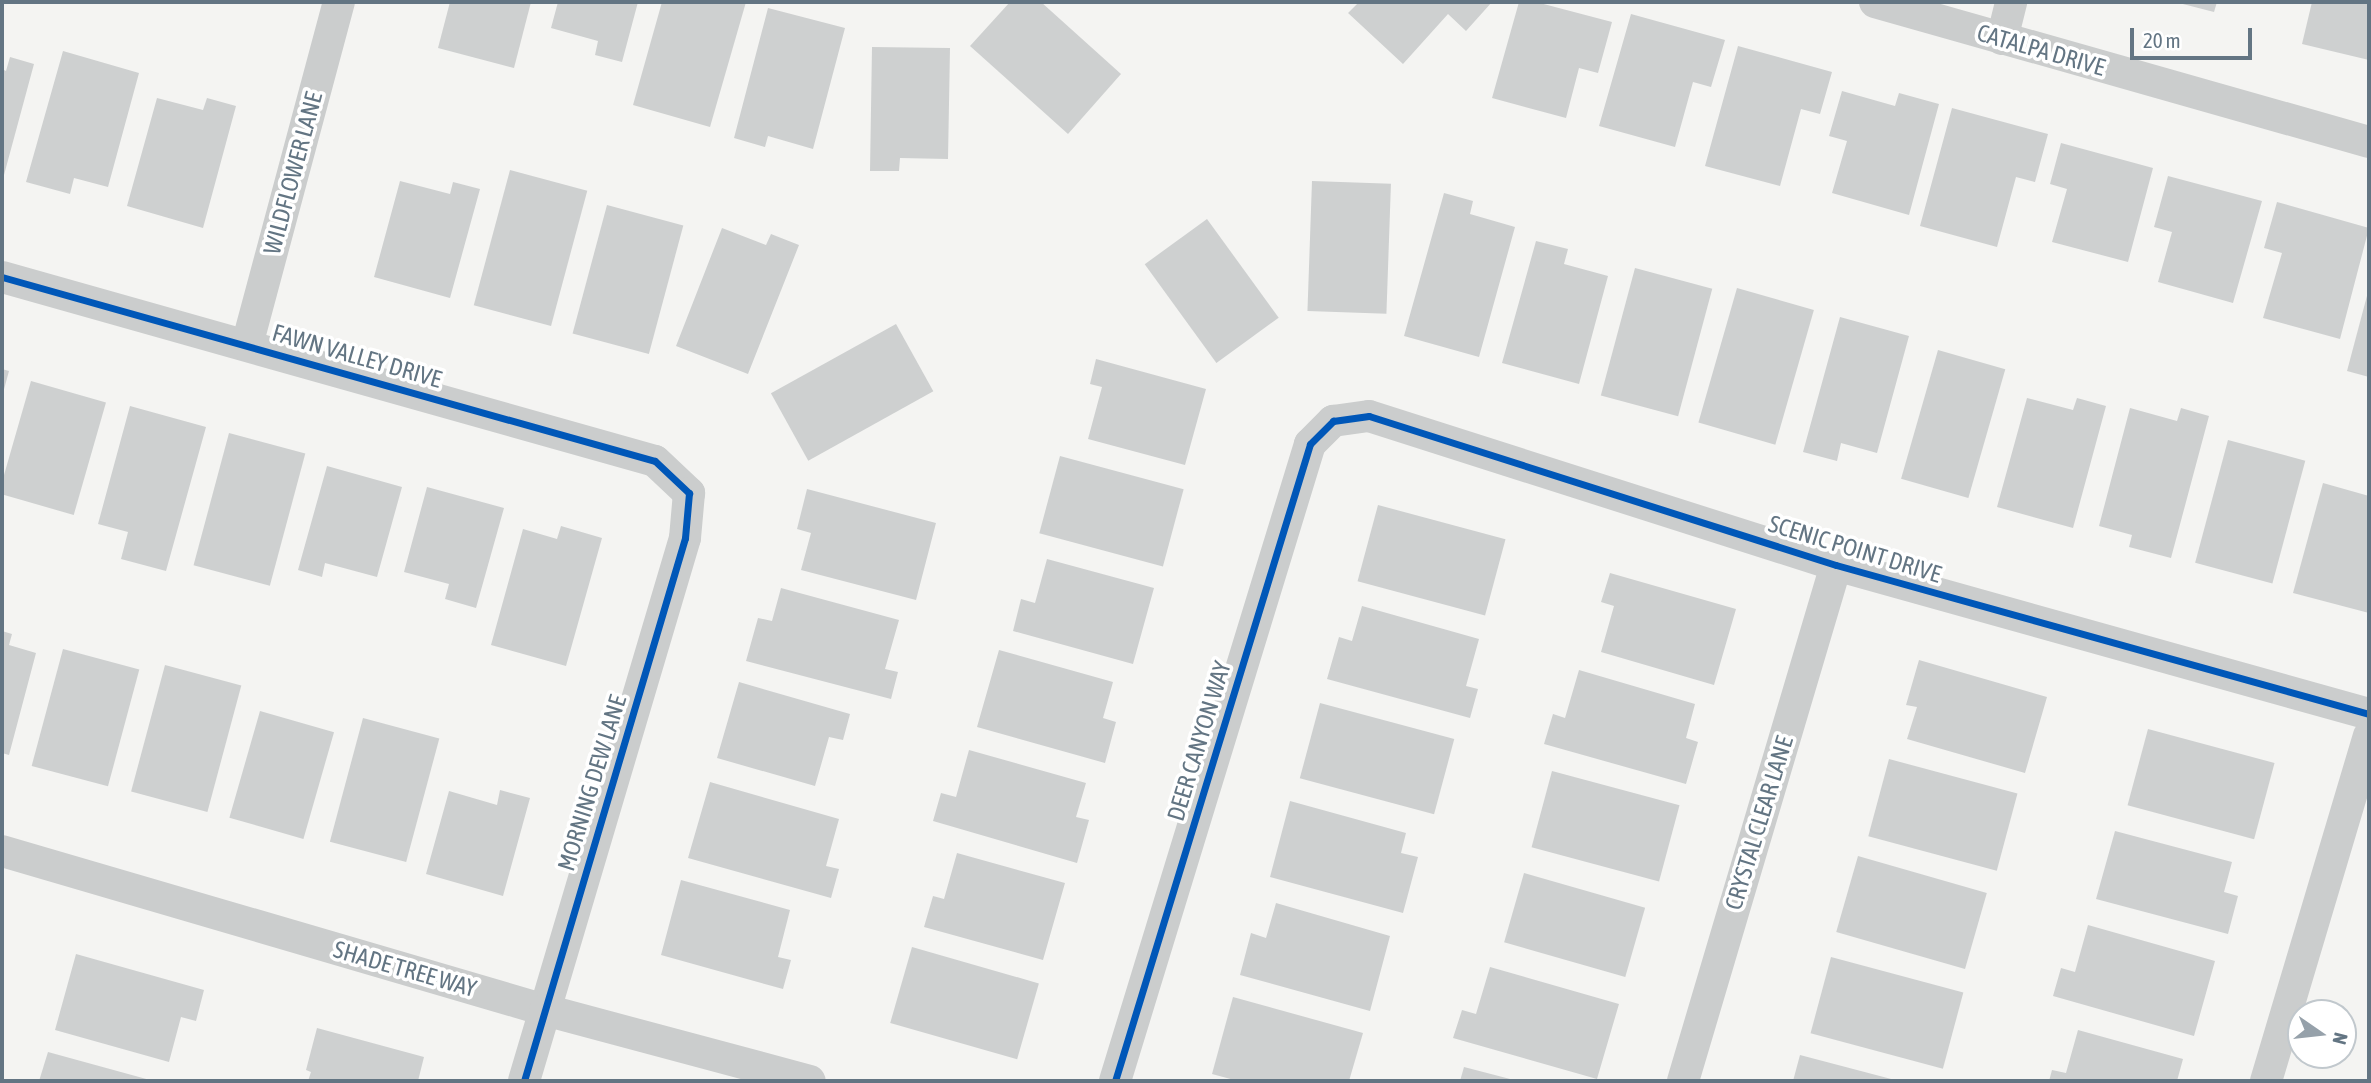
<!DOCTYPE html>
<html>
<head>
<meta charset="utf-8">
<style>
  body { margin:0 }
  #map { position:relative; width:2371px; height:1083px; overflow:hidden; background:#f4f4f2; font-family:"Asap Condensed",sans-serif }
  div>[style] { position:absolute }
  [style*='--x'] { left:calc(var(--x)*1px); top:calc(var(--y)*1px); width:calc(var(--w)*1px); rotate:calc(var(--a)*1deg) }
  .building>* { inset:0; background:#ced0d0; transform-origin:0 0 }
  .street>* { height:32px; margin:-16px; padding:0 16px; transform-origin:16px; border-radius:16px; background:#cbcdcd }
  .cycleway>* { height:7px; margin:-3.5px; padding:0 3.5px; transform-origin:3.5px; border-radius:3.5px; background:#0057b8 }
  span { translate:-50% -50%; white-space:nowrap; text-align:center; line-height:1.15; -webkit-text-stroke:7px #fff; paint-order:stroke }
  .street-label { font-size:24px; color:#637583 }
  .frame { position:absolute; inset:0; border:4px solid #637583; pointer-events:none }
  .north { position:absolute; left:2287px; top:999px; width:70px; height:70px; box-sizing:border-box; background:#fff; border:2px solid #c1c8cd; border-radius:50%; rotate:104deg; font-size:19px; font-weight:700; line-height:28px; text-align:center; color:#637583 }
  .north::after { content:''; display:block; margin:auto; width:24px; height:32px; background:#96a1aa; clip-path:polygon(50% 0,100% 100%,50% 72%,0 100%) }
  .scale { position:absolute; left:2130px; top:28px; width:122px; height:32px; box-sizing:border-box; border:4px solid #637583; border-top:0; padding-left:9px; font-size:21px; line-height:24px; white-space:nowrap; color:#637583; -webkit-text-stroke:5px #fff; paint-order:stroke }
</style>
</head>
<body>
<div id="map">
  <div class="building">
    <i style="clip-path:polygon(450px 2px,531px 2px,514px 68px,438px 48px)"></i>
    <i style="clip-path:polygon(558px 2px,638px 2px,622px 62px,595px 55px,598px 41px,551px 28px)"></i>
    <i style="clip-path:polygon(662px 2px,746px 2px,710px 127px,633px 105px)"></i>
    <i style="clip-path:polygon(1010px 2px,1041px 2px,1121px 74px,1068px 134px,970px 46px)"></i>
    <i style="clip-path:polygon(1359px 2px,1492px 2px,1466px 31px,1448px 14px,1403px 64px,1348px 13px)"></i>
    <i style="clip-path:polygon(1519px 2px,1536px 2px,1612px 22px,1598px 73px,1579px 68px,1566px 118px,1492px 98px)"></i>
    <i style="clip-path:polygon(2175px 2px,2217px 2px,2214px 12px)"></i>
    <i style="clip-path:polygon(2312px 2px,2369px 2px,2369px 60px,2302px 44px)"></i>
    <i style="clip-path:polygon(768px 8px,845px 28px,813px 149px,768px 136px,765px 147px,734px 138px)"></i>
    <i style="clip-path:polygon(1631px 14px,1725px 40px,1711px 87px,1693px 82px,1675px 147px,1599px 126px)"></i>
    <i style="clip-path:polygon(1738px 46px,1832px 72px,1820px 114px,1801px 109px,1780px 186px,1705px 166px)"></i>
    <i style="clip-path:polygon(872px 47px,950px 48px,948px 159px,900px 158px,899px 171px,870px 171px)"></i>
    <i style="clip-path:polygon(63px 51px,139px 73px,108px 187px,74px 178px,70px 194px,26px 182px)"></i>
    <i style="clip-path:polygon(10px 57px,34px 64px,4px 175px,2px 69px,6px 71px)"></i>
    <i style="clip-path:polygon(1842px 91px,1895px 106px,1899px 93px,1939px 104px,1909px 215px,1832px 193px,1847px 141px,1829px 136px)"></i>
    <i style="clip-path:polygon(157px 98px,203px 110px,207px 98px,236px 106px,203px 228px,127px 206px)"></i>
    <i style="clip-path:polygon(1952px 108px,2048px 134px,2035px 182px,2016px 177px,1997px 247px,1920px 226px)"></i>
    <i style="clip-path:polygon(2061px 143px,2153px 168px,2128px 262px,2052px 242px,2067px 189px,2050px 184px)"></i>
    <i style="left:510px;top:170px;width:80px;height:140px;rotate:15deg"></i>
    <i style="clip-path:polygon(2168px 176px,2262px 201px,2233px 303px,2158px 282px,2172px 232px,2154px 227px)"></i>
    <i style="clip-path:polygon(400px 181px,450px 194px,453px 182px,480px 189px,450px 298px,374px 277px)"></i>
    <i style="left:1312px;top:181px;width:79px;height:130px;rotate:2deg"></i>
    <i style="clip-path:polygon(1444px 193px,1473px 201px,1470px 214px,1515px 227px,1479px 357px,1404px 336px)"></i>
    <i style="clip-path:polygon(2277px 202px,2369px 228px,2340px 339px,2263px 318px,2282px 253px,2264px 248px)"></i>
    <i style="left:607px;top:205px;width:79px;height:133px;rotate:15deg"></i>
    <i style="left:1207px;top:219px;width:122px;height:77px;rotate:54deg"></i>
    <i style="clip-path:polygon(722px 228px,766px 245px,771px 234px,799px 245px,748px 374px,676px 346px)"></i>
    <i style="clip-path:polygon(1536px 241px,1568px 249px,1564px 264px,1608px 276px,1579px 384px,1502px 363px)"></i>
    <i style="left:1635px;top:268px;width:80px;height:132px;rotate:15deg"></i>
    <i style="left:1737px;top:288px;width:80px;height:140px;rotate:16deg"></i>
    <i style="clip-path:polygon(2368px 292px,2369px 292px,2369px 377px,2347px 371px)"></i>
    <i style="clip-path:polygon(1840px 317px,1909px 336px,1877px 453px,1841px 443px,1837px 461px,1803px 452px)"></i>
    <i style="left:896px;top:324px;width:77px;height:143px;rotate:61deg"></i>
    <i style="left:1938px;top:350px;width:70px;height:134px;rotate:16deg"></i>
    <i style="clip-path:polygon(1096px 359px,1206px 389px,1185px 465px,1088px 439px,1102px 387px,1090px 384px)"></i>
    <i style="clip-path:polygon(2px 369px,9px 371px,3px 393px,2px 392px)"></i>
    <i style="left:31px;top:381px;width:78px;height:117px;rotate:16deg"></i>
    <i style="clip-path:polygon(2027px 398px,2073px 410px,2077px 398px,2106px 406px,2073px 528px,1997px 507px)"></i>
    <i style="clip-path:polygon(130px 406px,206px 427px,166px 571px,121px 559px,128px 532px,98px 524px)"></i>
    <i style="clip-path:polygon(2130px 408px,2177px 421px,2181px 408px,2209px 416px,2171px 558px,2129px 547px,2132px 535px,2099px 526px)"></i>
    <i style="left:229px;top:433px;width:79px;height:137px;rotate:15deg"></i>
    <i style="left:2228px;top:440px;width:80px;height:127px;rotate:15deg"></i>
    <i style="left:1060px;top:456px;width:128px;height:80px;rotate:15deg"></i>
    <i style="clip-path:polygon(327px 466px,402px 487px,377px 577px,325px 563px,322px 577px,298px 570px)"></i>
    <i style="clip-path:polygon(2323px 483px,2369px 496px,2369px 613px,2293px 593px)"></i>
    <i style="clip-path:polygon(427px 487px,504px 508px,476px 608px,445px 599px,449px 584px,404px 572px)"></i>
    <i style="clip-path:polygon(807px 489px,936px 523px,916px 600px,801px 570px,811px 533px,797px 529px)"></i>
    <i style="left:1378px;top:505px;width:132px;height:79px;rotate:15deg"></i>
    <i style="clip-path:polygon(561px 526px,602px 538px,566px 666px,491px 645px,523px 529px,557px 539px)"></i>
    <i style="clip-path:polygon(1047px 559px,1154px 588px,1133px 664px,1013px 631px,1021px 599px,1035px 603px)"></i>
    <i style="clip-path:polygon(1610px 573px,1736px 609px,1714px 685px,1601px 652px,1614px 606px,1601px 602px)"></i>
    <i style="clip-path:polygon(781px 588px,899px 620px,885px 669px,898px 672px,891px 699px,746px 661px,758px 618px,772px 621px)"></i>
    <i style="clip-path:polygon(1362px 606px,1479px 639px,1466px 686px,1478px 689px,1470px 718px,1327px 679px,1339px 637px,1352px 641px)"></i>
    <i style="clip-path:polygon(2px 631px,12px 634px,9px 645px,36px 653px,9px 755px,2px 753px)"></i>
    <i style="left:63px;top:649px;width:79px;height:121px;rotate:15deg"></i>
    <i style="clip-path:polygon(999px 650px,1113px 682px,1103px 718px,1116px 722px,1105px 763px,977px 727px)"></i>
    <i style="clip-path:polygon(1919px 660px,2047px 697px,2025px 773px,1907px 739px,1917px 707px,1906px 705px)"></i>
    <i style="left:165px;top:665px;width:79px;height:131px;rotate:15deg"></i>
    <i style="clip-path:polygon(1579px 670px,1695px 704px,1686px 738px,1698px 742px,1686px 784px,1544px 744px,1553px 714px,1565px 718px)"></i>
    <i style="clip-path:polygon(739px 682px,850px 714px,843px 740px,829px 737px,815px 786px,717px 758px)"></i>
    <i style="left:1320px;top:703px;width:139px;height:78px;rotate:15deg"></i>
    <i style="left:260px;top:711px;width:77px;height:111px;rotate:16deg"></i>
    <i style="left:363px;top:718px;width:79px;height:128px;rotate:15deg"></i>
    <i style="left:2148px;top:729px;width:131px;height:79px;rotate:15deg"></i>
    <i style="clip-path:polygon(969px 750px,1086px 783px,1076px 817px,1089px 820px,1077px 863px,933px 821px,941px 793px,956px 797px)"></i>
    <i style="left:1889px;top:759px;width:133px;height:80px;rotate:15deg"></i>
    <i style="left:1552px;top:771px;width:132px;height:79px;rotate:15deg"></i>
    <i style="clip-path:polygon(710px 782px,839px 819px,826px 866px,839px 869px,831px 898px,688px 858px)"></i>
    <i style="clip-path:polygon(500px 790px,530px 798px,503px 896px,426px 874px,449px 791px,497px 805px)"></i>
    <i style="clip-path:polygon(1290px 801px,1406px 833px,1401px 853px,1418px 857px,1403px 913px,1270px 877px)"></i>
    <i style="clip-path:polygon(2115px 831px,2232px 862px,2224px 892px,2238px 896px,2228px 934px,2096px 899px)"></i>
    <i style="clip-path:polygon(957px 853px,1065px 883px,1043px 960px,924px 927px,933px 896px,944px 899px)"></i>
    <i style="left:1858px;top:856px;width:134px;height:79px;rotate:16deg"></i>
    <i style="left:1524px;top:873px;width:126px;height:72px;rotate:16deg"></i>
    <i style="clip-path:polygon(681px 880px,790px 910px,778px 957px,791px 960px,783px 989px,661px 955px)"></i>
    <i style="clip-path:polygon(1276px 903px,1390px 936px,1370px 1011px,1240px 975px,1251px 933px,1266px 938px)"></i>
    <i style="clip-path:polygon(2088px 925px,2215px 961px,2194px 1036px,2053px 996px,2061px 968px,2075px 972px)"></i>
    <i style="left:912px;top:947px;width:132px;height:79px;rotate:16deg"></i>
    <i style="clip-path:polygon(76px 954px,204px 990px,196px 1021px,181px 1017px,169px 1062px,55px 1030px)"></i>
    <i style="left:1831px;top:957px;width:137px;height:79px;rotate:15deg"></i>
    <i style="clip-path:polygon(1490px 967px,1619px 1004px,1597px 1079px,1453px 1038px,1462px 1010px,1476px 1014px)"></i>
    <i style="clip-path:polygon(1233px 997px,1363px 1033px,1349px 1081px,1238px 1081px,1212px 1074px)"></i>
    <i style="clip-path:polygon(317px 1028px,424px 1057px,418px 1081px,308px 1081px,311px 1072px,306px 1070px)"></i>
    <i style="clip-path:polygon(2078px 1030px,2183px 1059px,2177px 1081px,2049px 1081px,2052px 1070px,2066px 1073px)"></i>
    <i style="clip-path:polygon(48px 1052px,150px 1080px,150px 1081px,39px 1081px)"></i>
    <i style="clip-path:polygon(1800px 1055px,1895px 1080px,1895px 1081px,1793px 1081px)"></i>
    <i style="clip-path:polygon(1464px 1067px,1514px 1080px,1514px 1081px,1460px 1081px)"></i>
  </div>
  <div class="street">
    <i style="--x:1875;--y:2;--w:513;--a:15.82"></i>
    <i style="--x:2002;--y:39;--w:38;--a:-76"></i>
    <i style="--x:2;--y:277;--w:678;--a:15.74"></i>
    <i style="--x:655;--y:461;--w:47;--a:43.3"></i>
    <i style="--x:689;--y:493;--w:45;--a:95.1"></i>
    <i style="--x:685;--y:538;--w:566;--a:106.52"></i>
    <i style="--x:247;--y:345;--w:355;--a:-75"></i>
    <i style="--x:2;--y:851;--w:566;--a:16.32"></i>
    <i style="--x:545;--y:1010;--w:274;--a:15"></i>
    <i style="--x:1115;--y:1081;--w:666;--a:-72.98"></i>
    <i style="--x:1310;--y:444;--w:33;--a:-45"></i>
    <i style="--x:1333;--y:421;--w:36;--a:-8"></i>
    <i style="--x:1369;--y:416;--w:490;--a:17.7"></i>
    <i style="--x:1836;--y:565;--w:553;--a:15.62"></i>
    <i style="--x:1683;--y:1081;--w:538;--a:-73.48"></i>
    <i style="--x:2266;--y:1081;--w:360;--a:-73.4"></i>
  </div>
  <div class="cycleway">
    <i style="--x:2;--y:277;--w:678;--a:15.74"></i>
    <i style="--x:655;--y:461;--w:47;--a:43.3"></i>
    <i style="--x:689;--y:493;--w:45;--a:95.1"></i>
    <i style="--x:685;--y:538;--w:566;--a:106.52"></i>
    <i style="--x:1115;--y:1081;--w:666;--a:-72.98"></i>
    <i style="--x:1310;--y:444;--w:33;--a:-45"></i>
    <i style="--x:1333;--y:421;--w:36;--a:-8"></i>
    <i style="--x:1369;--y:416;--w:490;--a:17.7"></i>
    <i style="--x:1836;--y:565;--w:553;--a:15.62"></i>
  </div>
  <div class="street-label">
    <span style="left:2041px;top:50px;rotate:16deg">CATALPA DRIVE</span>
    <span style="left:293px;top:173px;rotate:-75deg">WILDFLOWER LANE</span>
    <span style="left:357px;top:356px;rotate:16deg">FAWN VALLEY DRIVE</span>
    <span style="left:1855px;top:549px;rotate:17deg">SCENIC POINT DRIVE</span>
    <span style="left:1199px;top:741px;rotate:-73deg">DEER CANYON WAY</span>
    <span style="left:592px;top:783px;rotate:-73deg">MORNING DEW LANE</span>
    <span style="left:1759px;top:823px;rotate:-73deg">CRYSTAL CLEAR LANE</span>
    <span style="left:405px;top:969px;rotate:16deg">SHADE TREE WAY</span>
  </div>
  <div class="frame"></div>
  <div class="north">N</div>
  <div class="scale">20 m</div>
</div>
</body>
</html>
